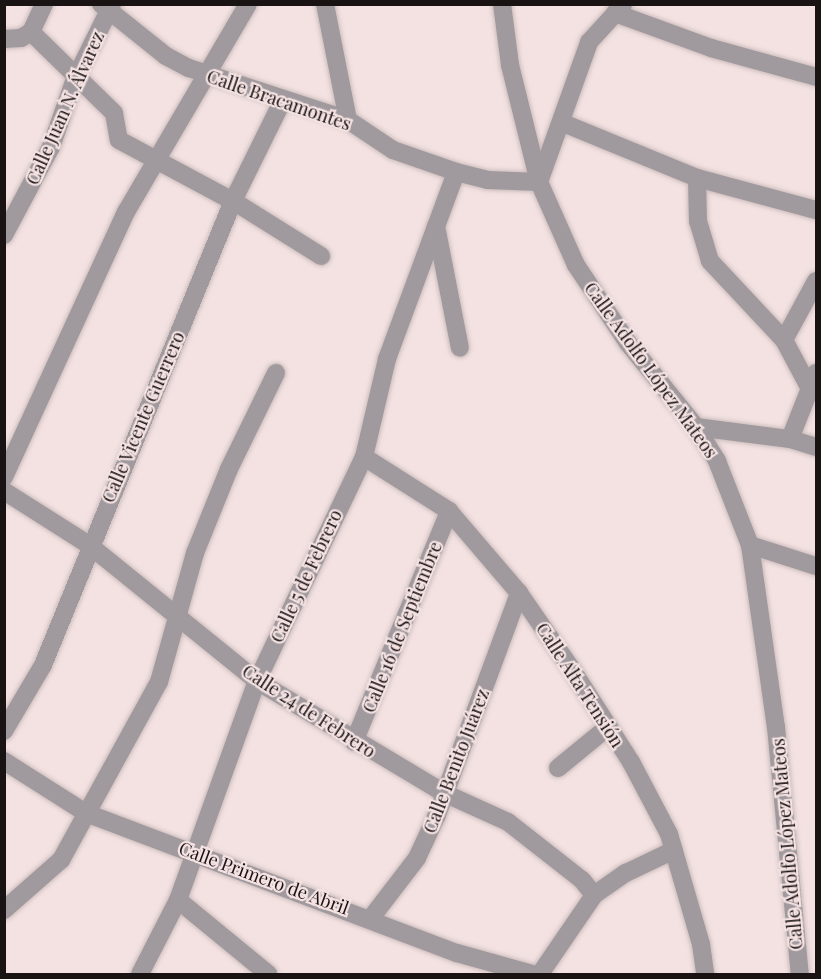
<!DOCTYPE html>
<html>
<head>
<meta charset="utf-8">
<style>
  body { margin:0 }
  #map { position:relative; width:821px; height:979px; overflow:hidden; background:#f4e2e2; font-family:"Playfair Display",serif }
  div>[style] { position:absolute }
  [style*='--x'] { left:calc(var(--x)*1px); top:calc(var(--y)*1px); width:calc(var(--w)*1px); rotate:calc(var(--a)*1deg) }
  .roads { filter:drop-shadow(0 0 2px #cdbdbd) drop-shadow(0 0 2px #cdbdbd) }
  .minor>* { height:18px; margin:-9px; padding:0 9px; transform-origin:9px; border-radius:9px; background:#a0999d }
  span { translate:-50% -50%; white-space:nowrap; text-align:center; line-height:1.15; -webkit-text-stroke:4.5px #f4e2e2; paint-order:stroke }
  .street-label { font-size:18px; color:#1a1314 }
  .frame { position:absolute; inset:0; border:6px solid #1a1314; pointer-events:none }
</style>
</head>
<body>
<div id="map">
  <div class="roads">
    <div class="minor">
      <i style="--x:101;--y:4;--w:83;--a:38.7"></i>
      <i style="--x:166;--y:56;--w:26;--a:28"></i>
      <i style="--x:189;--y:68;--w:167;--a:18.1"></i>
      <i style="--x:348;--y:120;--w:54;--a:33.7"></i>
      <i style="--x:393;--y:150;--w:67;--a:19.2"></i>
      <i style="--x:456;--y:172;--w:32;--a:14"></i>
      <i style="--x:487;--y:180;--w:52;--a:2.2"></i>
      <i style="--x:325;--y:4;--w:118;--a:78.8"></i>
      <i style="--x:502;--y:4;--w:62;--a:82.5"></i>
      <i style="--x:510;--y:65;--w:121;--a:76.1"></i>
      <i style="--x:539;--y:182;--w:91;--a:66"></i>
      <i style="--x:576;--y:265;--w:94;--a:56.3"></i>
      <i style="--x:628;--y:343;--w:108;--a:51"></i>
      <i style="--x:696;--y:427;--w:40;--a:58"></i>
      <i style="--x:717;--y:461;--w:90;--a:68.6"></i>
      <i style="--x:750;--y:545;--w:184;--a:81.9"></i>
      <i style="--x:776;--y:727;--w:248;--a:84.5"></i>
      <i style="--x:615;--y:13;--w:102;--a:20"></i>
      <i style="--x:711;--y:48;--w:109;--a:15.4"></i>
      <i style="--x:31;--y:32;--w:116;--a:44.3"></i>
      <i style="--x:114;--y:113;--w:27;--a:80"></i>
      <i style="--x:119;--y:140;--w:129;--a:28.2"></i>
      <i style="--x:233;--y:201;--w:104;--a:32"></i>
      <i style="--x:31;--y:32;--w:31;--a:-65"></i>
      <i style="--x:4;--y:39;--w:17;--a:-3"></i>
      <i style="--x:21;--y:38;--w:12;--a:-31"></i>
      <i style="--x:563;--y:123;--w:145;--a:22.3"></i>
      <i style="--x:697;--y:178;--w:123;--a:15.1"></i>
      <i style="--x:697;--y:178;--w:43;--a:88.7"></i>
      <i style="--x:698;--y:221;--w:42;--a:73.3"></i>
      <i style="--x:710;--y:261;--w:108;--a:46.9"></i>
      <i style="--x:784;--y:340;--w:55;--a:62"></i>
      <i style="--x:539;--y:182;--w:149;--a:-70.3"></i>
      <i style="--x:589;--y:42;--w:50;--a:-47.4"></i>
      <i style="--x:436;--y:226;--w:124;--a:78.9"></i>
      <i style="--x:4;--y:235;--w:100;--a:-61.9"></i>
      <i style="--x:51;--y:147;--w:72;--a:-70.6"></i>
      <i style="--x:75;--y:79;--w:84;--a:-63.7"></i>
      <i style="--x:784;--y:340;--w:67;--a:-61.5"></i>
      <i style="--x:696;--y:427;--w:95;--a:7.3"></i>
      <i style="--x:790;--y:439;--w:27;--a:17"></i>
      <i style="--x:790;--y:439;--w:71;--a:-68.5"></i>
      <i style="--x:364;--y:457;--w:101;--a:32.4"></i>
      <i style="--x:449;--y:511;--w:108;--a:49.5"></i>
      <i style="--x:519;--y:593;--w:95;--a:55.3"></i>
      <i style="--x:573;--y:671;--w:108;--a:57.5"></i>
      <i style="--x:631;--y:762;--w:81;--a:62.2"></i>
      <i style="--x:669;--y:834;--w:115;--a:73.8"></i>
      <i style="--x:701;--y:944;--w:30;--a:82"></i>
      <i style="--x:4;--y:477;--w:292;--a:-65.3"></i>
      <i style="--x:126;--y:212;--w:241;--a:-59.6"></i>
      <i style="--x:4;--y:491;--w:101;--a:32.4"></i>
      <i style="--x:89;--y:545;--w:216;--a:39"></i>
      <i style="--x:257;--y:681;--w:218;--a:30.9"></i>
      <i style="--x:444;--y:793;--w:70;--a:24.4"></i>
      <i style="--x:508;--y:822;--w:94;--a:38.1"></i>
      <i style="--x:582;--y:880;--w:19;--a:51"></i>
      <i style="--x:750;--y:545;--w:69;--a:17.7"></i>
      <i style="--x:4;--y:731;--w:77;--a:-59.4"></i>
      <i style="--x:43;--y:665;--w:501;--a:-67.73"></i>
      <i style="--x:233;--y:201;--w:110;--a:-63.7"></i>
      <i style="--x:354;--y:742;--w:250;--a:-67.6"></i>
      <i style="--x:4;--y:761;--w:97;--a:32.4"></i>
      <i style="--x:86;--y:813;--w:397;--a:20.7"></i>
      <i style="--x:457;--y:953;--w:78;--a:15.6"></i>
      <i style="--x:558;--y:768;--w:65;--a:-39.4"></i>
      <i style="--x:178;--y:900;--w:117;--a:39.4"></i>
      <i style="--x:4;--y:910;--w:76;--a:-41.3"></i>
      <i style="--x:61;--y:860;--w:203;--a:-61.2"></i>
      <i style="--x:159;--y:682;--w:134;--a:-74.4"></i>
      <i style="--x:195;--y:553;--w:91;--a:-68"></i>
      <i style="--x:229;--y:469;--w:107;--a:-63.9"></i>
      <i style="--x:371;--y:918;--w:76;--a:-52.5"></i>
      <i style="--x:417;--y:858;--w:47;--a:-65.1"></i>
      <i style="--x:437;--y:815;--w:237;--a:-69.7"></i>
      <i style="--x:140;--y:974;--w:83;--a:-62.8"></i>
      <i style="--x:178;--y:900;--w:233;--a:-70.2"></i>
      <i style="--x:257;--y:681;--w:248;--a:-64.5"></i>
      <i style="--x:364;--y:457;--w:101;--a:-76.8"></i>
      <i style="--x:387;--y:359;--w:199;--a:-69.7"></i>
      <i style="--x:540;--y:974;--w:96;--a:-55.6"></i>
      <i style="--x:594;--y:895;--w:39;--a:-35"></i>
      <i style="--x:626;--y:873;--w:53;--a:-25.6"></i>
    </div>
  </div>
  <div class="street-label">
    <span style="left:279px;top:100px;rotate:19deg">Calle Bracamontes</span>
    <span style="left:65px;top:108px;rotate:-66deg">Calle Juan N. Álvarez</span>
    <span style="left:651px;top:370px;rotate:54deg">Calle Adolfo López Mateos</span>
    <span style="left:143px;top:417px;rotate:-67deg">Calle Vicente Guerrero</span>
    <span style="left:306px;top:576px;rotate:-65deg">Calle 5 de Febrero</span>
    <span style="left:402px;top:627px;rotate:-68deg">Calle 16 de Septiembre</span>
    <span style="left:580px;top:685px;rotate:57deg">Calle Alta Tensión</span>
    <span style="left:309px;top:711px;rotate:33deg">Calle 24 de Febrero</span>
    <span style="left:456px;top:761px;rotate:-69deg">Calle Benito Juárez</span>
    <span style="left:787px;top:844px;rotate:-95deg">Calle Adolfo López Mateos</span>
    <span style="left:264px;top:878px;rotate:20deg">Calle Primero de Abril</span>
  </div>
  <div class="frame"></div>
</div>
</body>
</html>
